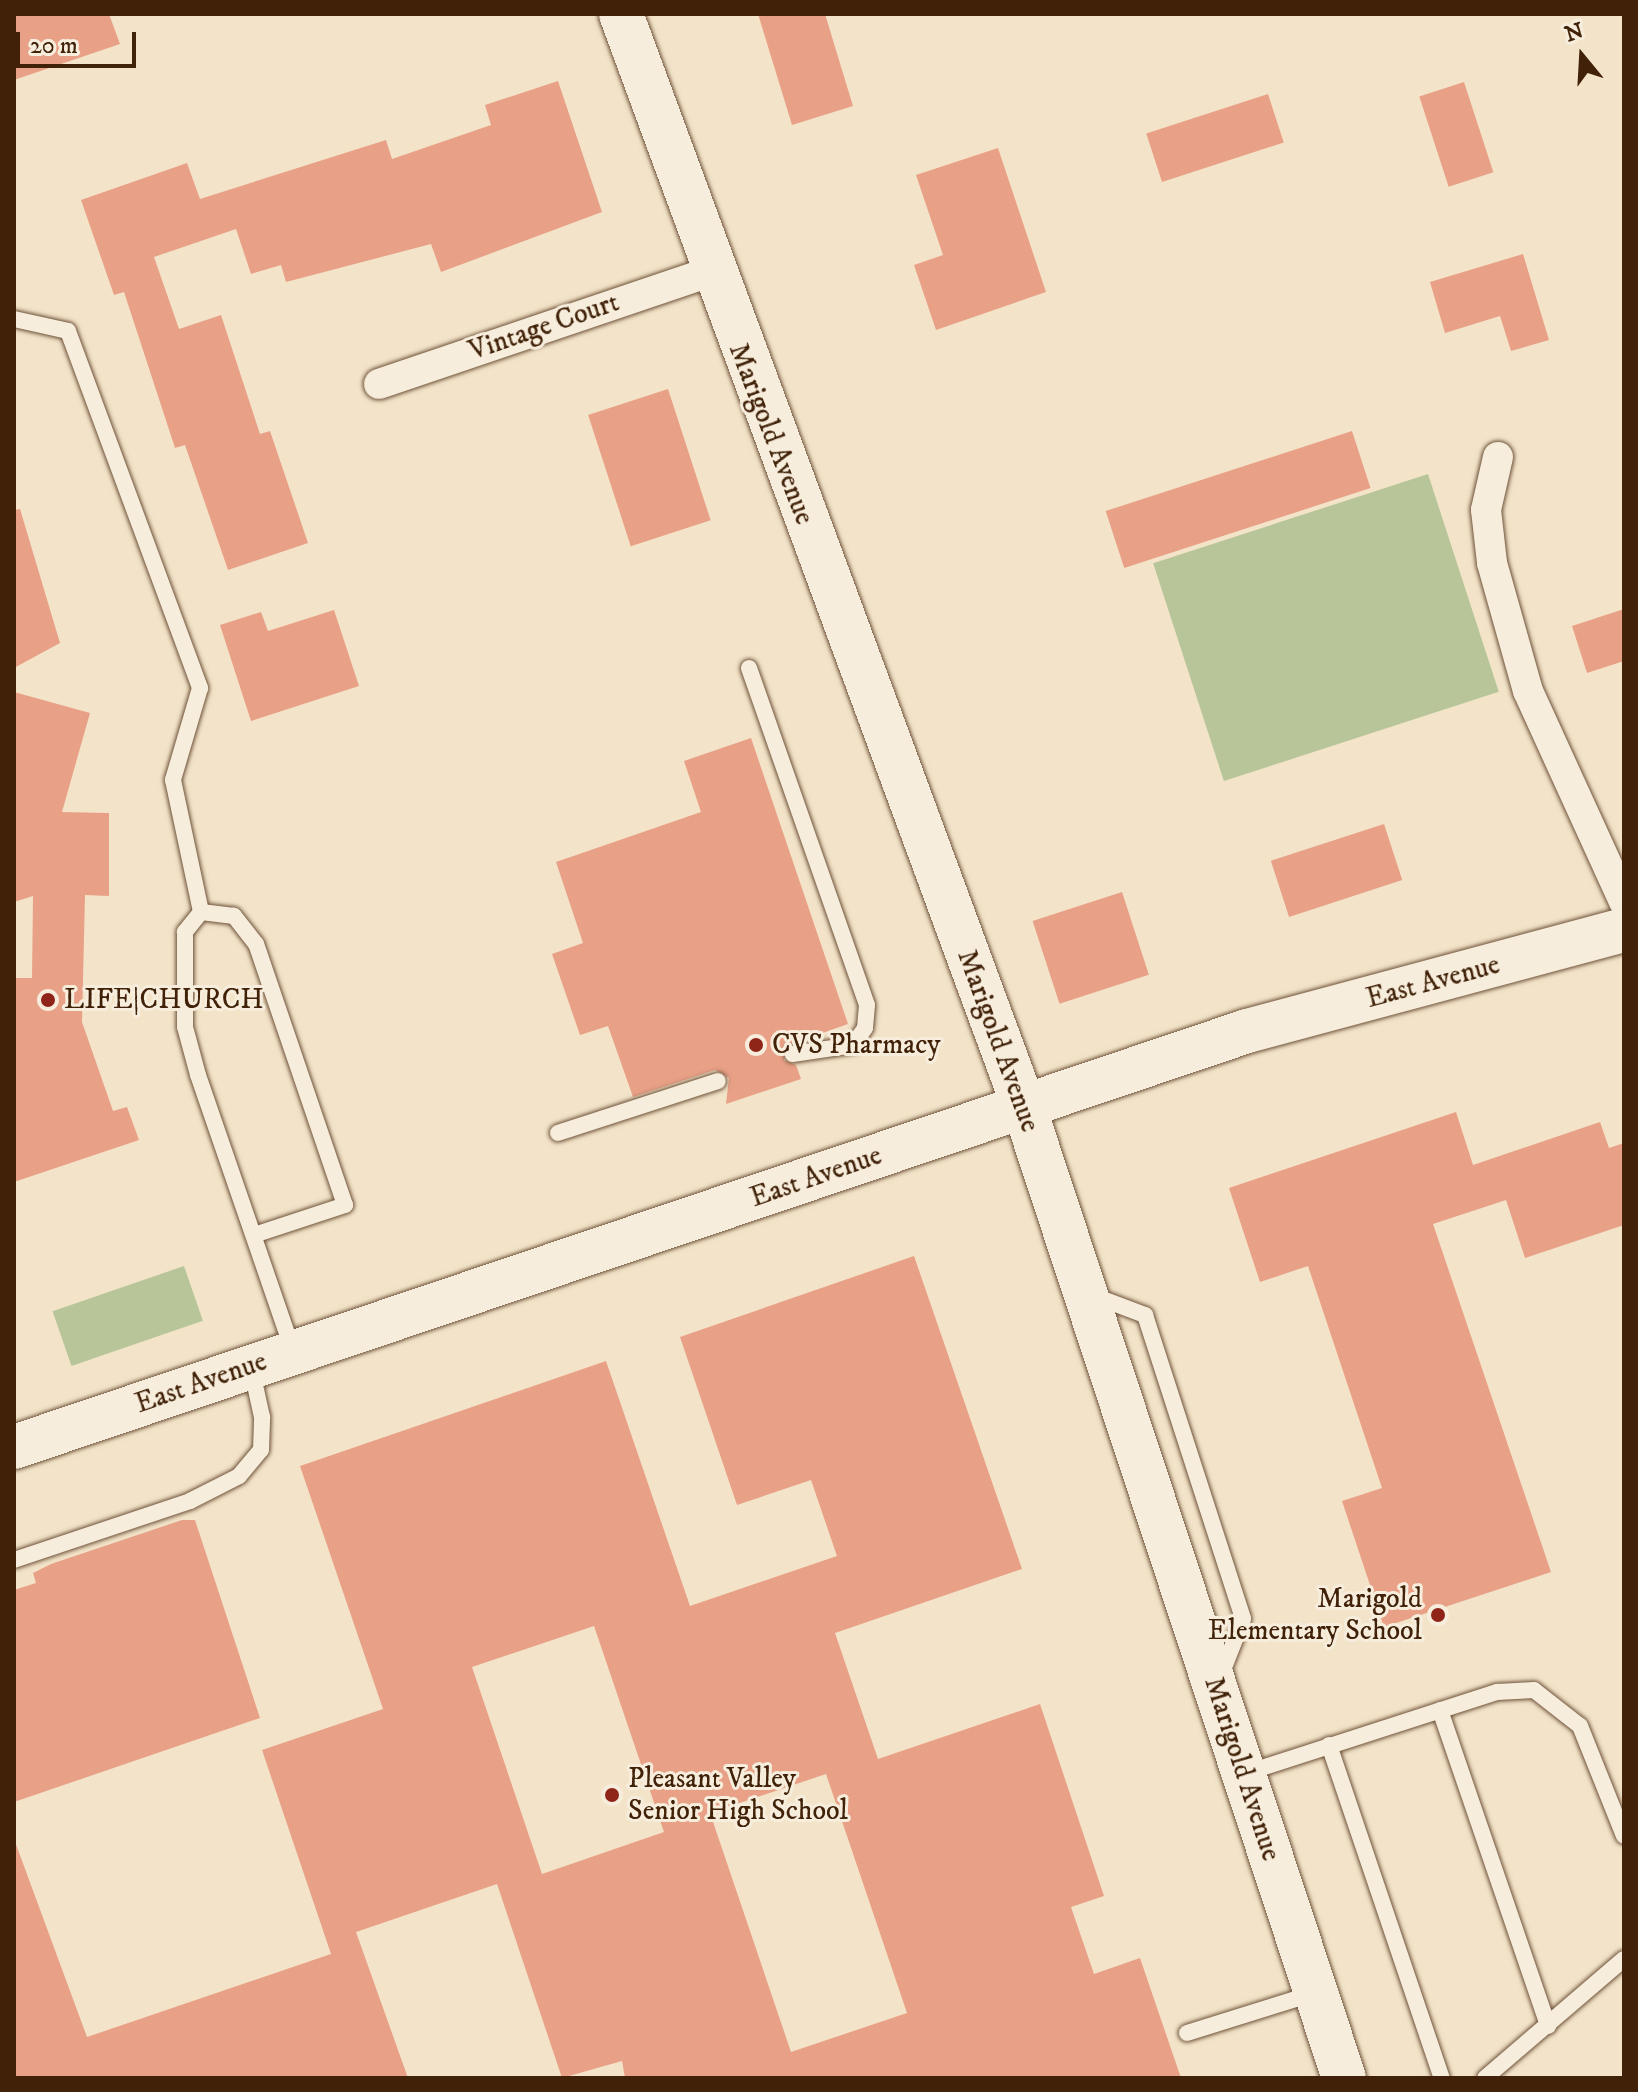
<!DOCTYPE html>
<html>
<head>
<meta charset="utf-8">
<style>
  body { margin:0 }
  #map { position:relative; width:1638px; height:2092px; overflow:hidden; background:#f3e4c9; font-family:"IM FELL DW Pica",serif }
  div>[style] { position:absolute }
  [style*='--x'] { left:calc(var(--x)*1px); top:calc(var(--y)*1px); width:calc(var(--w)*1px); rotate:calc(var(--a)*1deg) }
  .green>* { inset:0; background:#b7c599; transform-origin:0 0 }
  .building>* { inset:0; background:#e8a087; transform-origin:0 0 }
  .roads { filter:drop-shadow(0 0 2px #6e5239) drop-shadow(0 0 2px #6e5239) }
  .lane>* { height:16px; margin:-8px; padding:0 8px; transform-origin:8px; border-radius:8px; background:#f7eddc }
  .street>* { height:30px; margin:-15px; padding:0 15px; transform-origin:15px; border-radius:15px; background:#f7eddc }
  .secondary>* { height:44px; margin:-22px; padding:0 22px; transform-origin:22px; border-radius:22px; background:#f7eddc }
  .dots>* { width:22px; height:22px; translate:-50% -50%; box-sizing:border-box; border:4px solid #f7eddc; border-radius:50% }
  span { translate:-50% -50%; white-space:nowrap; text-align:center; line-height:1.15; -webkit-text-stroke:6px #f7eddc; paint-order:stroke }
  .street-label { font-size:28px; color:#412209 }
  .poi-label { font-size:28px; color:#412209 }
  .left { translate:0 -50%; text-align:left }
  .right { translate:-100% -50%; text-align:right }
  .frame { position:absolute; inset:0; border:16px solid #412209; pointer-events:none }
  .north { position:absolute; left:1542px; top:16px; width:80px; height:80px; -webkit-text-stroke:6px #f7eddc; paint-order:stroke; rotate:342deg; font-size:22px; font-weight:700; line-height:32px; text-align:center; color:#412209 }
  .north::after { content:''; display:block; margin:auto; width:28px; height:36px; background:#412209; clip-path:polygon(50% 0,100% 100%,50% 72%,0 100%) }
  .scale { position:absolute; left:16px; top:32px; width:120px; height:36px; box-sizing:border-box; border:4px solid #412209; border-top:0; padding-left:10px; font-size:24px; line-height:28px; white-space:nowrap; color:#412209; -webkit-text-stroke:6px #f7eddc; paint-order:stroke }
</style>
</head>
<body>
<div id="map">
  <div class="green">
    <i style="left:1428px;top:474px;width:229px;height:289px;rotate:72deg"></i>
    <i style="left:184px;top:1266px;width:58px;height:139px;rotate:71deg"></i>
  </div>
  <div class="building">
    <i style="clip-path:polygon(14px 14px,109px 14px,120px 44px,14px 80px)"></i>
    <i style="clip-path:polygon(758px 14px,825px 14px,853px 106px,792px 125px)"></i>
    <i style="clip-path:polygon(558px 81px,602px 212px,441px 272px,431px 244px,286px 282px,281px 265px,251px 274px,236px 229px,154px 257px,179px 329px,221px 315px,260px 434px,270px 431px,308px 543px,228px 570px,185px 445px,175px 448px,124px 292px,114px 295px,81px 200px,187px 163px,200px 199px,386px 140px,392px 159px,491px 125px,485px 105px)"></i>
    <i style="left:1464px;top:82px;width:95px;height:47px;rotate:72deg"></i>
    <i style="left:1268px;top:94px;width:51px;height:128px;rotate:72deg"></i>
    <i style="clip-path:polygon(998px 148px,1046px 292px,936px 330px,914px 265px,943px 255px,916px 175px)"></i>
    <i style="clip-path:polygon(1523px 254px,1549px 340px,1511px 351px,1500px 316px,1445px 333px,1430px 282px)"></i>
    <i style="left:668px;top:389px;width:138px;height:84px;rotate:72deg"></i>
    <i style="left:1352px;top:431px;width:60px;height:259px;rotate:72deg"></i>
    <i style="clip-path:polygon(20px 509px,60px 643px,14px 668px,14px 510px)"></i>
    <i style="clip-path:polygon(1624px 609px,1624px 661px,1587px 673px,1572px 626px)"></i>
    <i style="clip-path:polygon(334px 610px,359px 686px,251px 721px,220px 625px,261px 612px,268px 631px)"></i>
    <i style="clip-path:polygon(14px 692px,90px 713px,62px 812px,109px 813px,109px 896px,85px 895px,82px 1022px,113px 1111px,127px 1107px,139px 1140px,14px 1182px,14px 978px,32px 978px,33px 896px,14px 902px)"></i>
    <i style="clip-path:polygon(751px 738px,848px 1024px,786px 1046px,784px 1060px,796px 1065px,801px 1079px,726px 1104px,729px 1078px,715px 1070px,633px 1097px,608px 1026px,580px 1035px,552px 954px,583px 943px,556px 862px,701px 812px,684px 761px)"></i>
    <i style="left:1384px;top:824px;width:59px;height:119px;rotate:72deg"></i>
    <i style="left:1122px;top:892px;width:87px;height:94px;rotate:72deg"></i>
    <i style="clip-path:polygon(1456px 1112px,1473px 1165px,1600px 1122px,1609px 1148px,1624px 1143px,1624px 1225px,1525px 1258px,1506px 1200px,1433px 1224px,1551px 1572px,1384px 1627px,1342px 1501px,1382px 1488px,1308px 1266px,1260px 1282px,1229px 1188px)"></i>
    <i style="clip-path:polygon(evenodd,914px 1256px,1022px 1569px,835px 1633px,878px 1759px,1040px 1704px,1104px 1896px,1071px 1907px,1094px 1974px,1140px 1958px,1181px 2078px,625px 2078px,622px 2061px,562px 2078px,497px 1884px,356px 1932px,408px 2078px,14px 2078px,14px 1839px,87px 2037px,331px 1954px,262px 1750px,383px 1709px,300px 1466px,606px 1361px,690px 1606px,837px 1556px,811px 1480px,737px 1505px,680px 1337px,914px 1256px,594px 1626px,664px 1832px,542px 1874px,472px 1667px,594px 1626px,914px 1256px,826px 1774px,907px 2013px,791px 2052px,710px 1813px,826px 1774px)"></i>
    <i style="clip-path:polygon(182px 1520px,195px 1520px,260px 1718px,14px 1802px,14px 1590px,36px 1583px,33px 1573px,51px 1564px)"></i>
  </div>
  <div class="roads">
    <div class="lane">
      <i style="--x:14;--y:319;--w:55;--a:12.5"></i>
      <i style="--x:68;--y:331;--w:381;--a:69.7"></i>
      <i style="--x:200;--y:688;--w:96;--a:106.4"></i>
      <i style="--x:173;--y:780;--w:135;--a:78"></i>
      <i style="--x:749;--y:668;--w:357;--a:70.7"></i>
      <i style="--x:867;--y:1005;--w:23;--a:95"></i>
      <i style="--x:865;--y:1028;--w:21;--a:125"></i>
      <i style="--x:853;--y:1045;--w:61;--a:171.5"></i>
      <i style="--x:558;--y:1133;--w:168;--a:-18"></i>
      <i style="--x:254;--y:1235;--w:96;--a:-18.2"></i>
      <i style="--x:345;--y:1205;--w:276;--a:-108.8"></i>
      <i style="--x:256;--y:944;--w:36;--a:-128"></i>
      <i style="--x:234;--y:916;--w:33;--a:-173"></i>
      <i style="--x:201;--y:912;--w:26;--a:129"></i>
      <i style="--x:185;--y:932;--w:95;--a:90"></i>
      <i style="--x:185;--y:1027;--w:50;--a:74.8"></i>
      <i style="--x:198;--y:1075;--w:292;--a:71"></i>
      <i style="--x:1092;--y:1295;--w:57;--a:20.7"></i>
      <i style="--x:1145;--y:1315;--w:319;--a:72.1"></i>
      <i style="--x:1243;--y:1619;--w:60;--a:111.4"></i>
      <i style="--x:14;--y:1560;--w:186;--a:-18.5"></i>
      <i style="--x:190;--y:1501;--w:55;--a:-27"></i>
      <i style="--x:239;--y:1476;--w:34;--a:-50"></i>
      <i style="--x:261;--y:1450;--w:33;--a:-88"></i>
      <i style="--x:262;--y:1417;--w:51;--a:-102.4"></i>
      <i style="--x:1440;--y:1710;--w:334;--a:71.1"></i>
      <i style="--x:1329;--y:1745;--w:352;--a:71.3"></i>
      <i style="--x:1246;--y:1773;--w:264;--a:-17.9"></i>
      <i style="--x:1497;--y:1692;--w:37;--a:-3"></i>
      <i style="--x:1534;--y:1690;--w:58;--a:38"></i>
      <i style="--x:1580;--y:1726;--w:118;--a:68.2"></i>
      <i style="--x:1187;--y:2033;--w:134;--a:-17.4"></i>
      <i style="--x:1485;--y:2078;--w:183;--a:-40.6"></i>
    </div>
    <div class="street">
      <i style="--x:379;--y:384;--w:349;--a:-18.7"></i>
      <i style="--x:1498;--y:457;--w:54;--a:102.8"></i>
      <i style="--x:1486;--y:510;--w:53;--a:83.5"></i>
      <i style="--x:1492;--y:563;--w:133;--a:74.3"></i>
      <i style="--x:1528;--y:691;--w:232;--a:65.5"></i>
    </div>
    <div class="secondary">
      <i style="--x:621;--y:14;--w:1165;--a:69.76"></i>
      <i style="--x:1024;--y:1107;--w:1022;--a:71.76"></i>
      <i style="--x:14;--y:1447;--w:1301;--a:-18.64"></i>
      <i style="--x:1247;--y:1031;--w:390;--a:-15"></i>
    </div>
  </div>
  <div class="dots">
    <i style="left:48px;top:1000px;background:#8f2418"></i>
    <i style="left:756px;top:1045px;background:#8f2418"></i>
    <i style="left:1438px;top:1615px;background:#8f2418"></i>
    <i style="left:612px;top:1795px;background:#8f2418"></i>
  </div>
  <div class="street-label">
    <span style="left:544px;top:327px;rotate:-19deg">Vintage Court</span>
    <span style="left:771px;top:434px;rotate:69deg">Marigold Avenue</span>
    <span style="left:1433px;top:982px;rotate:-15deg">East Avenue</span>
    <span style="left:998px;top:1041px;rotate:70deg">Marigold Avenue</span>
    <span style="left:816px;top:1177px;rotate:-19deg">East Avenue</span>
    <span style="left:201px;top:1383px;rotate:-19deg">East Avenue</span>
    <span style="left:1242px;top:1769px;rotate:72deg">Marigold Avenue</span>
  </div>
  <div class="poi-label">
    <span class="left" style="left:64px;top:1000px">LIFE|CHURCH</span>
    <span class="left" style="left:772px;top:1045px">CVS Pharmacy</span>
    <span class="right" style="left:1422px;top:1615px">Marigold<br>Elementary School</span>
    <span class="left" style="left:628px;top:1795px">Pleasant Valley<br>Senior High School</span>
  </div>
  <div class="frame"></div>
  <div class="north">N</div>
  <div class="scale">20 m</div>
</div>
</body>
</html>
